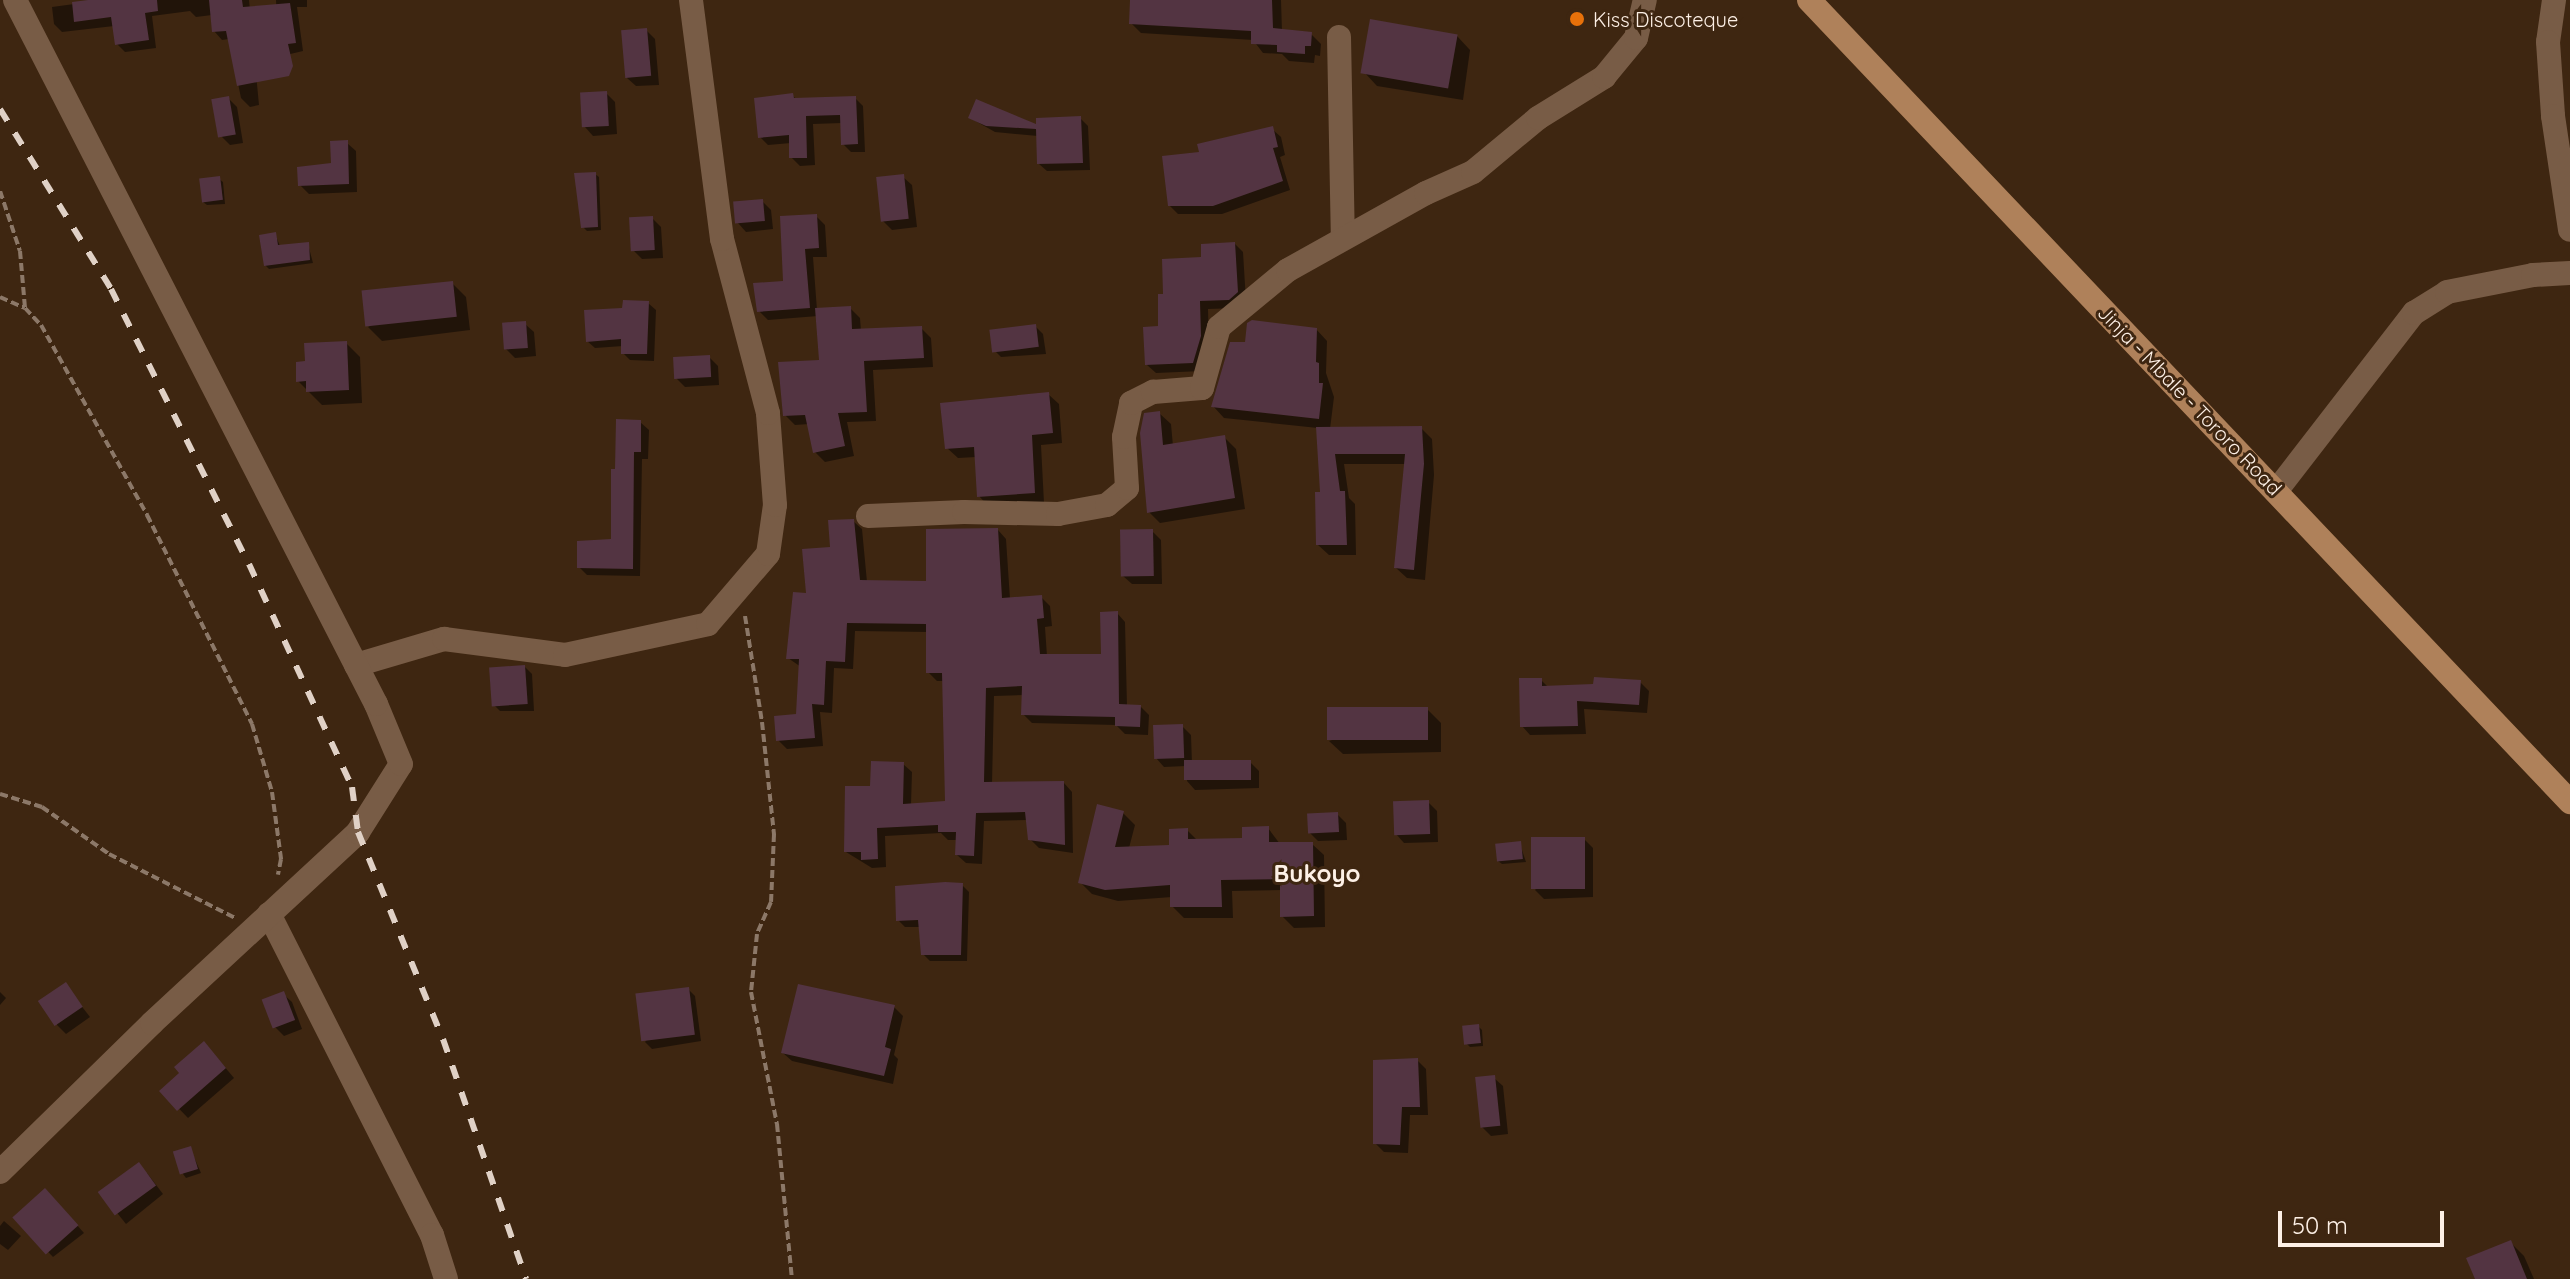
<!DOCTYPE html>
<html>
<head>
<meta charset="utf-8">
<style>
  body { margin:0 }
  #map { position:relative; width:2570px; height:1279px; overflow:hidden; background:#3e2611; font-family:Quicksand,sans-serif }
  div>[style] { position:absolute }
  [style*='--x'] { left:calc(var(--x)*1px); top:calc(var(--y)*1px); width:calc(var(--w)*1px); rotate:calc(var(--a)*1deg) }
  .shadow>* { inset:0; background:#0007 }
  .building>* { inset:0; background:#533442; transform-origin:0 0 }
  .path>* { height:4px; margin-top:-2px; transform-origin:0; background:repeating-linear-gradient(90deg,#8c7868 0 8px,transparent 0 12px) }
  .minor>* { height:24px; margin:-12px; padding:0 12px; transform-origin:12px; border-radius:12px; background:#785c46 }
  .primary>* { height:24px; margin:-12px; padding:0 12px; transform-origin:12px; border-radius:12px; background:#af815a }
  .rail>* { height:6px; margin-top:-3px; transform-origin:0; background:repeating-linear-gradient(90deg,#e0d1c6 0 14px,transparent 0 28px) }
  .dots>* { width:22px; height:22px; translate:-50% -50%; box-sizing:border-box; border:4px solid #3e2611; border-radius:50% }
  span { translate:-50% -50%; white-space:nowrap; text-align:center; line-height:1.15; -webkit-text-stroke:6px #3e2611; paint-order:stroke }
  .poi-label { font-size:20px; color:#fdf0e6 }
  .left { translate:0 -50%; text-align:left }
  .street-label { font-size:20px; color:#fdf0e6 }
  .quarter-label { font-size:24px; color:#fdf0e6; font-weight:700 }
  .scale { position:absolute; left:2278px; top:1211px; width:166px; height:36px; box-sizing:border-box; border:4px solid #fdf0e6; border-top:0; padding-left:10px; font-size:24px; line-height:28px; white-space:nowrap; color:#fdf0e6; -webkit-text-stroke:6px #3e2611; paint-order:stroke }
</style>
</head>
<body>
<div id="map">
  <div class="shadow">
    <i style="clip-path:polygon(104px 0,249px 0,259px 105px,250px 107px,241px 98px,229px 39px,222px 40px,214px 31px,212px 15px,196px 17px,190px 11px,152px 16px,156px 48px,125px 52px,117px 44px,114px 26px,62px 32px,54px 24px,52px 7px)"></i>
    <i style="clip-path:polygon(276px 0,307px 0,307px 7px,297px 7px,303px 51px,286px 55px,278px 46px)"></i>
    <i style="clip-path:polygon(1132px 0,1281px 0,1282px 31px,1311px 34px,1321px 44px,1320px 56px,1315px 55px,1314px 63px,1289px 61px,1282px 54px,1263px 53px,1253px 40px,1141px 33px,1131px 23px)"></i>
    <i style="clip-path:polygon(646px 30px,655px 39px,659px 85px,636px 86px,627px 78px)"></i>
    <i style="clip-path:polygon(1457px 36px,1470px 50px,1463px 100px,1377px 86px,1364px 72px)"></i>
    <i style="clip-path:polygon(606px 93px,615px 102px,617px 134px,593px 136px,585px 127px)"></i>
    <i style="clip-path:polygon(793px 96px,797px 100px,855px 98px,863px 106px,865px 152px,851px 152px,843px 144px,842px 123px,813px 124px,815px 165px,800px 166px,791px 157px,791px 143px,768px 145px,760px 137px)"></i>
    <i style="clip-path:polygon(228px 98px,237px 107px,243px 143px,230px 145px,221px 136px)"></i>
    <i style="clip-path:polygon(970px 118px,1038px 128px,1080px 118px,1088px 126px,1090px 170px,1047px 171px,1039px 164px,1038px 136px,995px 132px)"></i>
    <i style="clip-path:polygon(1272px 129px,1281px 137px,1285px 155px,1280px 157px,1290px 190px,1222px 214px,1178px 214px,1169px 205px,1201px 153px)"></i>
    <i style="clip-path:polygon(347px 143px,356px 151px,357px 192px,309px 194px,300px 185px,333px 165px)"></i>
    <i style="clip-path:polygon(595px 174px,599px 177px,601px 230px,587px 231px,583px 227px)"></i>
    <i style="clip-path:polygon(903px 177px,912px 185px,917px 227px,892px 230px,883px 221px)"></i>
    <i style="clip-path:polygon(219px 179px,223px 182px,225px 204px,207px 205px,203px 202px)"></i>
    <i style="clip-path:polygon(762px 201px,771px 210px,773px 229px,746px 232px,738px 223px)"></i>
    <i style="clip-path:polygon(816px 216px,825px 225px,827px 257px,813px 257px,817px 310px,850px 308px,860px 318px,861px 331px,921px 328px,931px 338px,933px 367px,873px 370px,876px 421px,847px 422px,854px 456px,825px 462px,815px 452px,809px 424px,795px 425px,785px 415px,821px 362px,818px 316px,768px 320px,759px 311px,785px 283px)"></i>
    <i style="clip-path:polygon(652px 218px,661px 227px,663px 258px,642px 259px,633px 250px)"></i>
    <i style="clip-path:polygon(275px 234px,280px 246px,308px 244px,313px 263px,269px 269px,265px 265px)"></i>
    <i style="clip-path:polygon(1235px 244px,1243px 252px,1246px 301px,1238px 308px,1208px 309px,1209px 346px,1202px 371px,1156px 373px,1147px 365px,1160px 328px,1165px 296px,1204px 258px)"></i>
    <i style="clip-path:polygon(452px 283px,466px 297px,470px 330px,382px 341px,368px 327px)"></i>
    <i style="clip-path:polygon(648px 303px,656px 310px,654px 361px,630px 360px,623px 353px,623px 346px,595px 348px,587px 341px,624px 310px)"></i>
    <i style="clip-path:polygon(525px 324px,534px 332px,536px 356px,515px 358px,506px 349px)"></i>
    <i style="clip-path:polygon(1035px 326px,1043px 334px,1046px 354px,1001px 357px,993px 349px)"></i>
    <i style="clip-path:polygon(1316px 329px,1327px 341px,1326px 373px,1334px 397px,1330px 429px,1421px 428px,1432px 439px,1434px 475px,1425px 580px,1407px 578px,1396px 568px,1406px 464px,1344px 464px,1349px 498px,1355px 504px,1356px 555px,1329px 555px,1318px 545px,1322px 494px,1318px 428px,1224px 418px,1213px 406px,1246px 344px)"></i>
    <i style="clip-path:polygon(346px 343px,360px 357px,362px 403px,322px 405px,298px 381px,307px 363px)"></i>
    <i style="clip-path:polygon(709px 357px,718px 366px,719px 385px,685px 387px,676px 378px)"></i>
    <i style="clip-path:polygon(1048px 394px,1059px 404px,1062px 443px,1041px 445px,1044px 503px,989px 507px,979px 496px,976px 457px,958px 458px,947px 448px)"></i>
    <i style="clip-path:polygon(1159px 413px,1171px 424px,1173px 446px,1224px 437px,1236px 449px,1245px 509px,1160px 523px,1149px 512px)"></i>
    <i style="clip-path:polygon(640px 422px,649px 430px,648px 459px,642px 459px,640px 576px,587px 575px,579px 567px,613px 541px,617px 471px)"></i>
    <i style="clip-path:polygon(853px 521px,862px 529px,867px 582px,928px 583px,998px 530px,1006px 539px,1010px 599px,1041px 597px,1050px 606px,1052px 626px,1045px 627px,1047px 656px,1103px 656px,1117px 613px,1125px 622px,1127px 706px,1140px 706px,1149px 715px,1148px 735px,1125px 734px,1116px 725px,1032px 723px,1023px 714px,1024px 695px,994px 696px,992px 784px,1064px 783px,1072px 792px,1073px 853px,1039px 848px,1030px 839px,1028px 820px,984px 821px,982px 864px,966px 863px,957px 855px,957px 840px,948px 840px,941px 833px,885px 836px,886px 867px,872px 868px,846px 852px,872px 788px,903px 764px,912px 772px,911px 805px,947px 803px,944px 681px,937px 681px,928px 672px,928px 632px,855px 631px,853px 669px,834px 668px,832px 713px,820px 712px,823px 746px,787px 749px,778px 740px,798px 716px,801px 667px,788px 658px,808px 595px,832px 549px)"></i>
    <i style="clip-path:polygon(1152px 531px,1161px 540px,1162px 584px,1132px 584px,1123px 576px)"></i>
    <i style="clip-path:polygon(525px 667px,532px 674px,534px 711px,500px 711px,492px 703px)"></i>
    <i style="clip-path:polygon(1541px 680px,1549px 688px,1640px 682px,1649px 691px,1647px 713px,1584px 709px,1586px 734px,1530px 735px,1522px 726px)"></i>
    <i style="clip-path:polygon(1427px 709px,1441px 723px,1441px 752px,1343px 754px,1329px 741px)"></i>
    <i style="clip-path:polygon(1182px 726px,1191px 735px,1192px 764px,1250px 762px,1259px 771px,1259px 788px,1195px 790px,1187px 781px,1186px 766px,1164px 767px,1156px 758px)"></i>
    <i style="clip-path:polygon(1428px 802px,1437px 811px,1438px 842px,1404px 843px,1396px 834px)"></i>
    <i style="clip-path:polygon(1123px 813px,1135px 825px,1129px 848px,1171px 847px,1187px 830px,1198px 841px,1245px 840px,1268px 828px,1280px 844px,1312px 844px,1324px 855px,1325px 927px,1294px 928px,1282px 916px,1282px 890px,1232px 891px,1233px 918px,1184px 918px,1172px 906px,1172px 897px,1118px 901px,1092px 894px,1080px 882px)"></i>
    <i style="clip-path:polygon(1337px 814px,1346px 823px,1347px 840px,1318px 841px,1309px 832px)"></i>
    <i style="clip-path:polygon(1584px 839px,1593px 848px,1593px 897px,1544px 899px,1535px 890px)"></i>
    <i style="clip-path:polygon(1520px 844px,1526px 862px,1502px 864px,1498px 861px)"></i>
    <i style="clip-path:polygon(962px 885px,969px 892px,967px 961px,930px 961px,923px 954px,921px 927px,905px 927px,898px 920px)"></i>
    <i style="clip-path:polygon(65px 985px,90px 1017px,66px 1034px,57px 1025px)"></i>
    <i style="clip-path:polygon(688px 989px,695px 996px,701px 1041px,652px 1049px,645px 1042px)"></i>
    <i style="clip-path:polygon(0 992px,6px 998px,0 1005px)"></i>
    <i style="clip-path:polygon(283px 994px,292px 1002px,302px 1029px,284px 1036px,275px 1027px)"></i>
    <i style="clip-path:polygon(894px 1007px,903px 1016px,894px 1055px,898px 1059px,893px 1084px,792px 1061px,783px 1053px)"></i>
    <i style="clip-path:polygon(1478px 1026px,1482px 1030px,1483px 1046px,1470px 1047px,1466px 1043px)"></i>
    <i style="clip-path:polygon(213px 1053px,234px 1078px,188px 1118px,162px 1091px)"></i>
    <i style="clip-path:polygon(1417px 1060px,1426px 1069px,1428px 1115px,1410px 1115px,1408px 1153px,1384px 1152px,1375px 1143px)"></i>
    <i style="clip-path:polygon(1494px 1078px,1503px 1086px,1508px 1134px,1491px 1136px,1482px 1127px)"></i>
    <i style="clip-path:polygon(190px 1148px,201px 1173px,186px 1178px,183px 1174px)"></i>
    <i style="clip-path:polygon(147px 1173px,163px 1194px,126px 1224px,102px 1194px)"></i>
    <i style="clip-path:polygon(53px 1198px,84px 1233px,53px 1257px,16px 1218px)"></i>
    <i style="clip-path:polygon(4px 1221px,21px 1236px,8px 1250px,0 1244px,0 1226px)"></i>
    <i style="clip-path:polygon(2510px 1242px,2524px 1256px,2534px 1279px,2477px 1279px)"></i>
  </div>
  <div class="building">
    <i style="clip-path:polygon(88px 0,157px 0,158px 11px,145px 13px,149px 40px,115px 45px,111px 17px,74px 22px,72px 2px)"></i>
    <i style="clip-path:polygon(209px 0,242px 0,243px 7px,290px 3px,296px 43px,288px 44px,293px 66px,289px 76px,237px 86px,226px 31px,212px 32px)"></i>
    <i style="clip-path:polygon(1130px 0,1272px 0,1273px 28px,1312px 32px,1311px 46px,1305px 46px,1305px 54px,1277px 52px,1277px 45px,1251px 44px,1251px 31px,1129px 24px)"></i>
    <i style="left:1370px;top:19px;width:89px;height:55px;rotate:10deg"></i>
    <i style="left:647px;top:28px;width:48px;height:26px;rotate:85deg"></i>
    <i style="left:607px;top:91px;width:35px;height:27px;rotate:87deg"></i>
    <i style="clip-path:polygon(793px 93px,794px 98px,856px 96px,858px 144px,841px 145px,840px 115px,806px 116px,807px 158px,789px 158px,789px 135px,758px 138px,754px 98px)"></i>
    <i style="left:229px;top:96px;width:39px;height:18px;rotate:80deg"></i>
    <i style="clip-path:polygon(976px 99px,1036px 124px,1036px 118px,1081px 116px,1083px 163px,1037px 164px,1036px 129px,986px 126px,968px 118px)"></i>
    <i style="clip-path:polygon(1273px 126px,1278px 147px,1273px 148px,1283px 181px,1213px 206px,1168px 206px,1162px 156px,1199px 152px,1197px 144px)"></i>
    <i style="clip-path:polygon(348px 140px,349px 184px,298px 186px,297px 167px,331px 163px,330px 141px)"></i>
    <i style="clip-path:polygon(596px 172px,598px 227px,581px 228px,574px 173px)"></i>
    <i style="left:904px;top:174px;width:45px;height:28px;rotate:84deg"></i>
    <i style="left:220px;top:176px;width:24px;height:21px;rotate:83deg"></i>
    <i style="left:763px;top:199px;width:22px;height:30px;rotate:85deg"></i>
    <i style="clip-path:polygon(817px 214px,819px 248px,805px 249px,810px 308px,757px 312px,753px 283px,783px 281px,780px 216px)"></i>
    <i style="left:653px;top:216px;width:34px;height:24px;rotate:87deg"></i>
    <i style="clip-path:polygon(276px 232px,278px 245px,309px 242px,310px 260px,264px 266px,259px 235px)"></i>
    <i style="clip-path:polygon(1235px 242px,1238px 292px,1229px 300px,1200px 301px,1201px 336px,1193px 363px,1145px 365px,1143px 327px,1158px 326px,1158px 294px,1163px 294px,1162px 259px,1201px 257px,1201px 244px)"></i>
    <i style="left:453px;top:281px;width:36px;height:92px;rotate:84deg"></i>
    <i style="clip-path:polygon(623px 300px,649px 301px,647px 354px,621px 354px,621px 339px,586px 342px,584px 310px,622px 308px)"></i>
    <i style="clip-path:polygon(851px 306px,852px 329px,922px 326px,924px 358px,864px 361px,867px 412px,838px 413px,845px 446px,813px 453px,805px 415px,783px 416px,778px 362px,819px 360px,815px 308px)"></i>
    <i style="clip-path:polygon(1252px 320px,1317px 328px,1316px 362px,1319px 363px,1319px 383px,1323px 383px,1319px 419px,1211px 407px,1230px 342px,1245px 342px,1247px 323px)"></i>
    <i style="left:526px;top:321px;width:27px;height:24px;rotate:86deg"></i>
    <i style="left:1036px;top:324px;width:23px;height:47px;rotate:83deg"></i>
    <i style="clip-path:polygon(347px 341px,349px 390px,306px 392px,306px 381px,296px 382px,296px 362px,305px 361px,304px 343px)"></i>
    <i style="left:710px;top:355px;width:22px;height:37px;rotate:87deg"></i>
    <i style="clip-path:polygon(1049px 392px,1053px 433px,1032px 435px,1035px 493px,977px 497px,974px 447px,945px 449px,940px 403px)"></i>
    <i style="clip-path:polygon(1160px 411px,1163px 445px,1225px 435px,1235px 498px,1147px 513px,1140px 433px,1144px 413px)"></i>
    <i style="clip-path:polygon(616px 419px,641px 420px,641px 452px,634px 452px,633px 569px,577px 568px,577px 541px,611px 539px,611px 469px,615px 469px)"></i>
    <i style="clip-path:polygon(1422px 426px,1424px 464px,1414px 570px,1394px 568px,1405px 454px,1335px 454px,1340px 491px,1345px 491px,1347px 545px,1316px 545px,1315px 492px,1320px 492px,1316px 427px)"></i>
    <i style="clip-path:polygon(854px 519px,860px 580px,926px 581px,926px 529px,998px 528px,1002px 598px,1042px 595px,1044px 618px,1037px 619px,1040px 654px,1101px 654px,1100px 612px,1118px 611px,1119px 704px,1141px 705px,1140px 727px,1115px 726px,1115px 717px,1021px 715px,1022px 686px,986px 688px,984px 782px,1064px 781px,1065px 845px,1028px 840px,1025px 812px,976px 813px,974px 856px,955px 855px,956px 832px,938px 832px,938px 825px,877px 828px,878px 859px,861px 860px,861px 852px,844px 852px,845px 786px,870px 786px,871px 761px,904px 762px,903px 804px,945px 801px,942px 673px,926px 673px,926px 624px,847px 623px,845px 662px,826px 661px,824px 705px,812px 704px,815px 738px,776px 741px,774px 716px,796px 714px,799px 659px,786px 659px,793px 592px,806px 593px,802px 549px,830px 547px,828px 520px)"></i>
    <i style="left:1153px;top:529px;width:47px;height:33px;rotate:89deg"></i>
    <i style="left:525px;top:665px;width:39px;height:36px;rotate:86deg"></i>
    <i style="clip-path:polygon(1594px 677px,1641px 680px,1639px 705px,1577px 701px,1578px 726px,1520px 727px,1519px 678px,1542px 678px,1542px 686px,1593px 684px)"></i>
    <i style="left:1428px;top:707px;width:33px;height:101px;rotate:90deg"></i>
    <i style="left:1183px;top:724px;width:34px;height:30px;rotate:88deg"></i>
    <i style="left:1251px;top:760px;width:20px;height:67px;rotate:90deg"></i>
    <i style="left:1429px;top:800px;width:34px;height:36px;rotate:88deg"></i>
    <i style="clip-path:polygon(1097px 804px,1124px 811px,1115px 847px,1169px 845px,1169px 829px,1188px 828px,1188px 839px,1242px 838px,1242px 827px,1269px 826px,1269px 842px,1313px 842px,1314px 916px,1280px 917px,1280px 879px,1221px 880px,1222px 907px,1170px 907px,1170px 885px,1105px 890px,1078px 883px)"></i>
    <i style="left:1338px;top:812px;width:20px;height:31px;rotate:87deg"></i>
    <i style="left:1585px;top:837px;width:52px;height:54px;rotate:90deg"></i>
    <i style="left:1521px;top:841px;width:18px;height:26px;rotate:84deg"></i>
    <i style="clip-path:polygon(945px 882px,963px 883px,961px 955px,921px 955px,918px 920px,896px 921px,895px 886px)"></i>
    <i style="left:66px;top:982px;width:30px;height:34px;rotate:56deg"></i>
    <i style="clip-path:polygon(798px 984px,895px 1005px,885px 1047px,891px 1049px,884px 1076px,781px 1053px)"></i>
    <i style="left:689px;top:987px;width:48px;height:54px;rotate:83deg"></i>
    <i style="left:284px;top:991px;width:31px;height:24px;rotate:69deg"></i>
    <i style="left:1479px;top:1024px;width:19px;height:17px;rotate:84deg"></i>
    <i style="clip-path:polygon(204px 1041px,226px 1068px,177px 1111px,159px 1091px,179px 1073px,174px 1067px)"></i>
    <i style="clip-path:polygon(1418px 1058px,1420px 1107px,1402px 1107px,1400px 1145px,1373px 1144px,1373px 1060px)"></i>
    <i style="left:1495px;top:1075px;width:51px;height:20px;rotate:84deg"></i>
    <i style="left:191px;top:1146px;width:24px;height:19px;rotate:73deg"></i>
    <i style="left:139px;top:1162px;width:29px;height:51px;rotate:54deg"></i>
    <i style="left:45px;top:1188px;width:50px;height:44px;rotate:48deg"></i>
    <i style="clip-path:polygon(2511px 1240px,2527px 1279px,2475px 1279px,2466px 1258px)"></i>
  </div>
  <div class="path">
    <i style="--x:0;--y:191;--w:63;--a:71.6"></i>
    <i style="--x:20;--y:251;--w:57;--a:85"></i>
    <i style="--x:0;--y:297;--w:27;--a:24"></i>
    <i style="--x:25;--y:308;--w:23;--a:47"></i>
    <i style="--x:41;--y:325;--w:218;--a:60.8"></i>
    <i style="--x:147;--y:515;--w:234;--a:63.3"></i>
    <i style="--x:252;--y:724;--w:71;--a:73.6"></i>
    <i style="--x:272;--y:792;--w:68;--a:82.3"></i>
    <i style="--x:281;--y:859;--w:16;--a:101"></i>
    <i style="--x:745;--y:616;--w:107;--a:80.9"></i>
    <i style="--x:762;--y:722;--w:113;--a:83.9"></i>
    <i style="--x:774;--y:834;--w:68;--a:92.5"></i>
    <i style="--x:771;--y:902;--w:35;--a:114"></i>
    <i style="--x:757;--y:934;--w:58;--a:95.9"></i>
    <i style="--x:751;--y:992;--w:135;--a:78.9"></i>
    <i style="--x:777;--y:1124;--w:156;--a:84.5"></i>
    <i style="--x:0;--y:794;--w:44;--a:17.2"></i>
    <i style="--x:42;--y:807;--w:82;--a:35"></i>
    <i style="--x:109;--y:854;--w:141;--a:26.9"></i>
  </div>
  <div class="minor">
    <i style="--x:2554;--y:0;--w:42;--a:98.1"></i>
    <i style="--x:2548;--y:42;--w:74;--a:86.1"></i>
    <i style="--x:2553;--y:116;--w:115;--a:81.5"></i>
    <i style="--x:1339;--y:37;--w:201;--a:88.9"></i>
    <i style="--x:2277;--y:490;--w:224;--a:-52.3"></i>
    <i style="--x:2414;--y:313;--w:39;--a:-32"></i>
    <i style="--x:2447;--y:292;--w:88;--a:-11.2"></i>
    <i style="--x:2533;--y:275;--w:37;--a:-3"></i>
    <i style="--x:868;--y:516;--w:96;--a:-2.4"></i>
    <i style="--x:964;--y:512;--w:94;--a:1.2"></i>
    <i style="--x:1058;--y:514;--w:50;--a:-10.4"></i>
    <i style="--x:1107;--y:505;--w:26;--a:-40"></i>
    <i style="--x:1127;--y:488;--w:51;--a:-93.4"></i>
    <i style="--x:1124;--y:437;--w:35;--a:-78"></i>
    <i style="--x:1131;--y:403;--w:25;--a:-27"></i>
    <i style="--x:1153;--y:392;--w:49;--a:-4.7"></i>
    <i style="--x:1202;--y:388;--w:63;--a:-74.4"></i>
    <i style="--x:1219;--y:327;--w:89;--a:-39.6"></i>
    <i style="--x:1288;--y:270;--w:158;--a:-29.2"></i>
    <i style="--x:1426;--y:193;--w:51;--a:-24.1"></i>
    <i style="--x:1473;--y:172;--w:85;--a:-39.7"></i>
    <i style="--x:1538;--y:118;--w:78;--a:-31.8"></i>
    <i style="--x:1604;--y:77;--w:50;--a:-50.6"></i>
    <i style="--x:1636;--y:38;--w:39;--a:-77"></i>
    <i style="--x:356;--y:665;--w:92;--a:-16.5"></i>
    <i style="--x:444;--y:639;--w:122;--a:7.5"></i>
    <i style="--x:565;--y:655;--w:146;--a:-12.2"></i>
    <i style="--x:708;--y:624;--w:92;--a:-49.4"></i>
    <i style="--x:768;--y:554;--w:49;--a:-81.9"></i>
    <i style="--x:775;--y:505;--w:92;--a:-94.4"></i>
    <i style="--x:768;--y:413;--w:180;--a:-104.8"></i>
    <i style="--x:722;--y:239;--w:241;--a:-97.4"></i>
    <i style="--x:269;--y:914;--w:360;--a:63.1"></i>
    <i style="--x:432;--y:1235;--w:46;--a:72.3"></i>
    <i style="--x:0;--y:1172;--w:213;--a:-44.4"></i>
    <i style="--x:152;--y:1023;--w:281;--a:-42.8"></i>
    <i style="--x:358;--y:832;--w:80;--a:-57.7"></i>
    <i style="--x:401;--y:764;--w:65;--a:-112.6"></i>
    <i style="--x:376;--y:704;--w:791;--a:-117.15"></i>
  </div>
  <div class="primary">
    <i style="--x:1809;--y:0;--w:1106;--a:46.5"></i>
  </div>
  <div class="rail">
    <i style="--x:0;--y:109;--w:211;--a:58.3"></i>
    <i style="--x:111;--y:289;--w:308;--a:63.4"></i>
    <i style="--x:249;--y:564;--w:246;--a:65.2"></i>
    <i style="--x:352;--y:787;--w:45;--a:82.4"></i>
    <i style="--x:358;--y:832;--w:224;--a:67.7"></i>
    <i style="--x:443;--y:1039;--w:254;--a:70.9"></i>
  </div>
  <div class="dots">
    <i style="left:1577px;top:19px;background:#e8710a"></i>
  </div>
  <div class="poi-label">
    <span class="left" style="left:1593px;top:19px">Kiss Discoteque</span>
  </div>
  <div class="street-label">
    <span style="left:2190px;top:400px;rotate:46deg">Jinja - Mbale - Tororo Road</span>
  </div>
  <div class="quarter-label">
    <span style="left:1317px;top:874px">Bukoyo</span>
  </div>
  <div class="scale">50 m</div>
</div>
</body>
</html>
